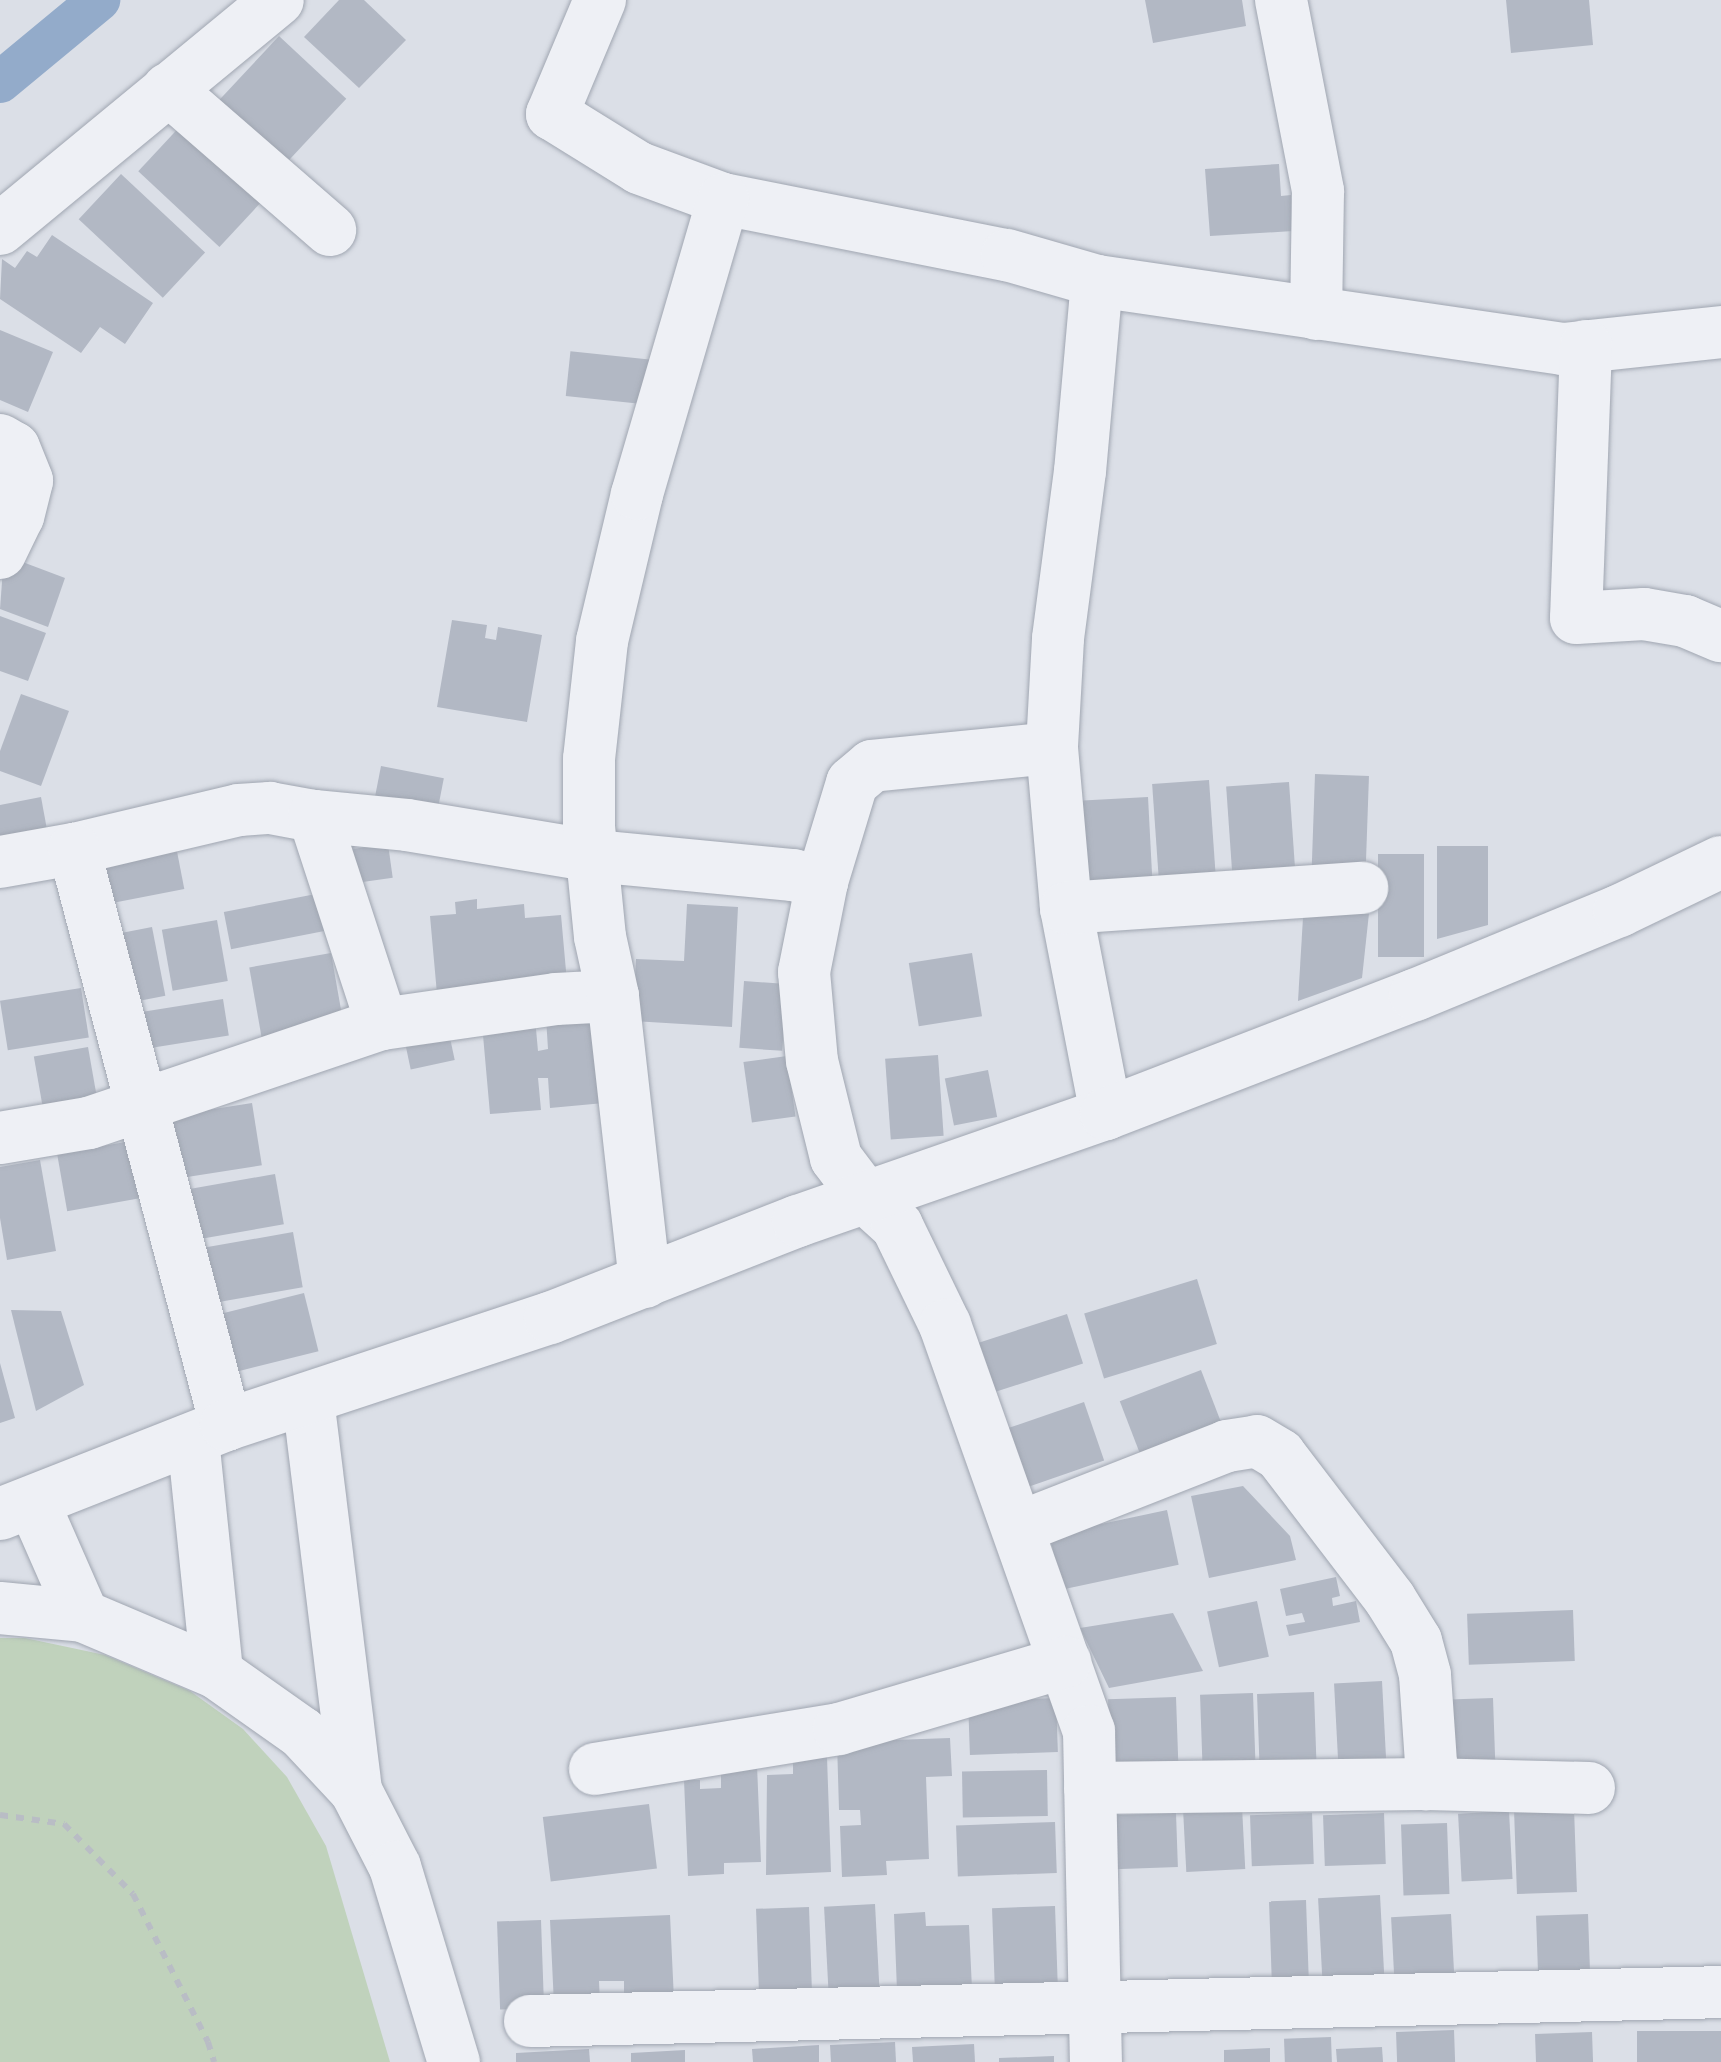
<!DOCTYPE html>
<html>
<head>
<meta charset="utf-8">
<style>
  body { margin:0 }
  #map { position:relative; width:1721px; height:2062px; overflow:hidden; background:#dbdfe7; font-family:"Archivo Narrow",sans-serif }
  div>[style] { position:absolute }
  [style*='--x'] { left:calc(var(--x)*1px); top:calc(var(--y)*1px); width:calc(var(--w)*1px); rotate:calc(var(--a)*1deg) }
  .green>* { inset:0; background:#c0d2bc }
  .canal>* { height:42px; margin:-21px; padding:0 21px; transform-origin:21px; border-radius:21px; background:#93abca }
  .building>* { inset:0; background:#b2b8c4; transform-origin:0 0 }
  .path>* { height:6px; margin-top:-3px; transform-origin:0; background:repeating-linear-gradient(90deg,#b9bdc5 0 8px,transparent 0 16px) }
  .roads { filter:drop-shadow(0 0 2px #a0a6b1) drop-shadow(0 0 2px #a0a6b1) }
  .minor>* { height:52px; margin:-26px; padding:0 26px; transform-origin:26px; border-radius:26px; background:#eef0f5 }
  span { translate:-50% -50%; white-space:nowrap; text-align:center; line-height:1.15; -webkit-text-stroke:9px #ebeef5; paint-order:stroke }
</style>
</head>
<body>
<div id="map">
  <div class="green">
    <i style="clip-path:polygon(0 1638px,25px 1638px,105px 1655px,190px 1691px,243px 1729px,287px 1777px,326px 1846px,390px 2062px,0 2062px)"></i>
  </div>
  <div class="canal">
    <i style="--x:0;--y:82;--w:129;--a:-39.6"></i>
  </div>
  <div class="building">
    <i style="clip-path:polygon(339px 0,364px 0,406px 40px,359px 88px,304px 37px)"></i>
    <i style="clip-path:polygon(1145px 0,1242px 0,1246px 26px,1153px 43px)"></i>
    <i style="clip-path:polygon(1506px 0,1589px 0,1593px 45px,1511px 53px)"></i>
    <i style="left:279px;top:36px;width:92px;height:89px;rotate:43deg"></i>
    <i style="left:186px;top:120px;width:111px;height:70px;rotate:43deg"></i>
    <i style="clip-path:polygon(1279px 164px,1281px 196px,1291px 195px,1293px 231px,1210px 236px,1205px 169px)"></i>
    <i style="left:121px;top:174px;width:115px;height:62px;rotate:43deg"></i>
    <i style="clip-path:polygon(52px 235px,153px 303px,125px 344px,100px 327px,81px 353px,0 299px,2px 259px,15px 268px,27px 251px,37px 257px)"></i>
    <i style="clip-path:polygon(0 330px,53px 352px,28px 412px,0 400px)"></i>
    <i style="left:654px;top:360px;width:45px;height:84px;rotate:96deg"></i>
    <i style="clip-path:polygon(4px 555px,65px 578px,48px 627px,0 609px)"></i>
    <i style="clip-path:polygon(0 616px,46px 633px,28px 681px,0 671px)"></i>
    <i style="clip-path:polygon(452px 620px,487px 625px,485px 638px,496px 640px,498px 627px,542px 635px,527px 722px,437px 707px)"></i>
    <i style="clip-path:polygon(21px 694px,69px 711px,41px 786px,0 771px,0 751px)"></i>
    <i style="left:381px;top:766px;width:64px;height:40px;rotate:11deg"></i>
    <i style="left:1315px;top:774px;width:54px;height:100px;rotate:2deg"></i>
    <i style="left:1209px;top:780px;width:97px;height:57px;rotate:86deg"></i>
    <i style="left:1289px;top:782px;width:85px;height:63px;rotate:86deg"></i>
    <i style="clip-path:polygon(41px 797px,50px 846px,0 854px,0 805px)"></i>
    <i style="left:1148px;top:797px;width:82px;height:79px;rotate:87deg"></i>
    <i style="left:174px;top:836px;width:54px;height:89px;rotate:79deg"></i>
    <i style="left:388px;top:844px;width:34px;height:50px;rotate:82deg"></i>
    <i style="clip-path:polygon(1437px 846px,1488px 846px,1488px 925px,1437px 939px)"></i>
    <i style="left:1378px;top:854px;width:46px;height:103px"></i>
    <i style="left:321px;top:893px;width:38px;height:99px;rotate:79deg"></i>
    <i style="clip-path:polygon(477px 899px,477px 909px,524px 904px,525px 918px,561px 915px,567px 982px,437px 994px,430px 916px,456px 914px,455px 902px)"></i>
    <i style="clip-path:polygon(1304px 901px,1370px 904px,1362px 978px,1298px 1001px)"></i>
    <i style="clip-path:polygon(687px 904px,738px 907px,732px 1027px,633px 1021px,636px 959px,684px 961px)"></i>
    <i style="left:217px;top:920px;width:62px;height:56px;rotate:80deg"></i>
    <i style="left:152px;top:927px;width:70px;height:51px;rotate:79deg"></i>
    <i style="left:331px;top:953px;width:75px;height:83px;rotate:80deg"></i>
    <i style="left:972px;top:953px;width:64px;height:64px;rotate:81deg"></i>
    <i style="left:744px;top:981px;width:43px;height:67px;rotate:4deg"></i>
    <i style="left:81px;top:988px;width:50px;height:82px;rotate:81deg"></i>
    <i style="left:223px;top:999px;width:37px;height:92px;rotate:81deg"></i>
    <i style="clip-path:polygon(596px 1013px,604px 1103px,550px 1108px,548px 1078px,538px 1078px,541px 1110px,490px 1114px,482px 1024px,535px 1018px,538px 1051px,548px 1049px,546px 1018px)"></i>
    <i style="left:446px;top:1019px;width:42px;height:45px;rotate:78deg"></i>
    <i style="left:88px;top:1047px;width:59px;height:55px;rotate:80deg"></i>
    <i style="left:938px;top:1055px;width:81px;height:53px;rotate:86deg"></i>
    <i style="left:787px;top:1056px;width:61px;height:44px;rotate:82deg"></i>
    <i style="left:988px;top:1070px;width:48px;height:44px;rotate:79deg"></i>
    <i style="left:252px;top:1103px;width:63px;height:87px;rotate:81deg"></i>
    <i style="left:131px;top:1141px;width:58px;height:75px;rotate:80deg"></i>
    <i style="clip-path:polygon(40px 1160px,56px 1251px,7px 1260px,0 1218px,0 1167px)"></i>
    <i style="left:275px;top:1174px;width:51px;height:91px;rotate:80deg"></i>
    <i style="left:293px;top:1232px;width:56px;height:104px;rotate:80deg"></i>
    <i style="left:1197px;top:1279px;width:68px;height:118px;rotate:73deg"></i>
    <i style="left:304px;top:1293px;width:60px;height:99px;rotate:76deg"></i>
    <i style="clip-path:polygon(11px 1310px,61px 1311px,84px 1385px,36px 1411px)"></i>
    <i style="left:1067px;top:1314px;width:52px;height:96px;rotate:72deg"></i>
    <i style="clip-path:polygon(0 1363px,15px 1418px,0 1423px)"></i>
    <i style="left:1201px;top:1370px;width:62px;height:87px;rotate:69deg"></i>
    <i style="left:1084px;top:1402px;width:62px;height:80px;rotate:71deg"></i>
    <i style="clip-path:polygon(1243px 1486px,1290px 1536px,1296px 1560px,1209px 1578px,1191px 1496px)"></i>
    <i style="left:1167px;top:1510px;width:56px;height:120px;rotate:78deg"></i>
    <i style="clip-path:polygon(1336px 1577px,1340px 1596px,1332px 1598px,1333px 1606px,1356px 1601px,1360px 1622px,1289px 1636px,1286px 1625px,1305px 1622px,1302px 1613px,1286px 1616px,1280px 1589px)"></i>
    <i style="left:1257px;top:1601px;width:57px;height:51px;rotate:78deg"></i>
    <i style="left:1573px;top:1610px;width:51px;height:106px;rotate:88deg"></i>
    <i style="clip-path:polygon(1173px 1613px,1203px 1671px,1109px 1688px,1080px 1628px)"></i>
    <i style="left:1382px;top:1681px;width:80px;height:48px;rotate:87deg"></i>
    <i style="left:1314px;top:1692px;width:72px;height:57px;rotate:88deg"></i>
    <i style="left:1253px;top:1693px;width:75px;height:53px;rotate:88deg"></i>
    <i style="left:1176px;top:1697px;width:71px;height:68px;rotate:88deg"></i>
    <i style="left:1056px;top:1698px;width:54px;height:88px;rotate:88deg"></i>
    <i style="left:1493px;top:1698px;width:74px;height:58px;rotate:88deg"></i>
    <i style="clip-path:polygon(950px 1738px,952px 1776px,926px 1777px,929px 1859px,886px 1861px,887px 1875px,842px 1877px,840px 1826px,861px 1825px,860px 1810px,839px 1810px,837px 1742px)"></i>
    <i style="clip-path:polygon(827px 1757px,831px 1872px,766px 1875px,767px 1775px,793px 1774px,793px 1758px)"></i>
    <i style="clip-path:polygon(757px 1765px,761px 1862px,724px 1863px,724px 1874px,688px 1876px,684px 1780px,700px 1780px,700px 1789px,721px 1788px,721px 1767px)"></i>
    <i style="left:1047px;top:1770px;width:46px;height:85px;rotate:89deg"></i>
    <i style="left:649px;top:1804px;width:65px;height:107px;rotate:83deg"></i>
    <i style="left:1242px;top:1807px;width:62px;height:59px;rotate:87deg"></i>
    <i style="left:1574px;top:1808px;width:84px;height:60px;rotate:88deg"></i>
    <i style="left:1509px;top:1811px;width:68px;height:51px;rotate:87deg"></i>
    <i style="left:1176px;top:1813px;width:54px;height:71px;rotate:88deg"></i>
    <i style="left:1312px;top:1813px;width:51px;height:62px;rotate:88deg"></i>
    <i style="left:1384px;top:1813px;width:51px;height:61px;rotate:88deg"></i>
    <i style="left:1055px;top:1822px;width:51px;height:99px;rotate:88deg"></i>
    <i style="left:1447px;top:1823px;width:71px;height:46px;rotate:88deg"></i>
    <i style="left:1380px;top:1895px;width:83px;height:62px;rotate:87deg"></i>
    <i style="left:1306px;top:1900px;width:92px;height:37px;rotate:88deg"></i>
    <i style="left:875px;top:1904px;width:88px;height:51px;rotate:87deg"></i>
    <i style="left:1055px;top:1906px;width:76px;height:63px;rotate:88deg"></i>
    <i style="left:809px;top:1907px;width:83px;height:53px;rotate:88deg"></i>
    <i style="clip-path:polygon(925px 1912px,926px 1926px,969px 1925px,972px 1989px,897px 1991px,894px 1914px)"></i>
    <i style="left:1451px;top:1914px;width:65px;height:60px;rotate:87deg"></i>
    <i style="left:1588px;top:1914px;width:77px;height:52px;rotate:88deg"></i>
    <i style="clip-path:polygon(670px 1915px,674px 2000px,624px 2002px,624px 1981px,599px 1981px,600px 2003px,554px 2005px,550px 1920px)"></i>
    <i style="left:541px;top:1920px;width:88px;height:44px;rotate:88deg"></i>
    <i style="left:1454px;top:2030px;width:32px;height:58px;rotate:88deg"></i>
    <i style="left:1721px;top:2031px;width:31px;height:84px;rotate:90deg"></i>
    <i style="left:1592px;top:2032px;width:30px;height:57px;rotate:88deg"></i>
    <i style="left:1331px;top:2037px;width:25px;height:47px;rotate:88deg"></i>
    <i style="clip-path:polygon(895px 2042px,896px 2062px,831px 2062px,830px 2045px)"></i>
    <i style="clip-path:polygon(974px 2044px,975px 2062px,913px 2062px,912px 2047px)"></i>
    <i style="clip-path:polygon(819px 2045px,819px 2062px,753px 2062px,752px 2049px)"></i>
    <i style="clip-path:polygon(1382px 2047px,1383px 2062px,1337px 2062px,1336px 2049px)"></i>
    <i style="clip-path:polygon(1270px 2048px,1270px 2062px,1224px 2062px,1224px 2050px)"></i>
    <i style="clip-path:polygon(589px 2049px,590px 2062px,516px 2062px,516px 2053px)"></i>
    <i style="clip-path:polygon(685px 2050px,685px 2062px,631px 2062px,631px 2053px)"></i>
    <i style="clip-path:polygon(1054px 2056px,1054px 2062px,999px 2062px,999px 2058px)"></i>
  </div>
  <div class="path">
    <i style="--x:0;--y:1815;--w:65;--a:8"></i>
    <i style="--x:64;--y:1824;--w:98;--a:45.4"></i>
    <i style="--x:133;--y:1894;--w:166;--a:63.1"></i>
    <i style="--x:208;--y:2042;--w:21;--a:73"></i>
  </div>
  <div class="roads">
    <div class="minor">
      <i style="--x:600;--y:0;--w:124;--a:112.8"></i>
      <i style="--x:552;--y:114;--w:102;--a:31.8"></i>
      <i style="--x:639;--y:168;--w:90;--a:20.3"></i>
      <i style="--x:723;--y:199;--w:289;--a:11.2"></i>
      <i style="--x:1007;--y:255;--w:94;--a:16.1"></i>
      <i style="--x:1097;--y:281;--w:471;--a:8.3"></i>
      <i style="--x:1563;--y:349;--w:159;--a:-6.1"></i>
      <i style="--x:1281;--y:0;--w:195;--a:79"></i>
      <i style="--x:1318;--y:191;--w:123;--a:90.9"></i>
      <i style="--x:168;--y:89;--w:215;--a:41"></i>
      <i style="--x:0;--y:229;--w:360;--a:-39.5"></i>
      <i style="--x:1097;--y:281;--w:191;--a:95.1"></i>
      <i style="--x:1080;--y:471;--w:169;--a:97.5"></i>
      <i style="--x:1058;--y:639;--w:109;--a:93.2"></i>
      <i style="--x:1052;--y:748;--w:161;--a:85"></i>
      <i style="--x:1066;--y:908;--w:210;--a:79"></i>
      <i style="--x:1586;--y:346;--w:272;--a:92.1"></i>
      <i style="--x:1576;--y:618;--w:68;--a:-3.4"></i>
      <i style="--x:1644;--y:614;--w:42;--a:9.7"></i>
      <i style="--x:1685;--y:621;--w:39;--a:23"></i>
      <i style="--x:0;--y:440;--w:16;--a:30"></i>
      <i style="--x:14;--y:448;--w:35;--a:68"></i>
      <i style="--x:27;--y:481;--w:36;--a:104"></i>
      <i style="--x:18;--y:516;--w:41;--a:115.9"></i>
      <i style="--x:1052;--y:748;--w:181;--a:174.3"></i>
      <i style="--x:872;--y:766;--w:26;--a:140"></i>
      <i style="--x:852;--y:783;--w:103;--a:106.9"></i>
      <i style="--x:822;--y:882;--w:92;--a:101.3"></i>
      <i style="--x:804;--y:972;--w:89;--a:84.9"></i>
      <i style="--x:812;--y:1061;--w:100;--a:76.1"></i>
      <i style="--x:836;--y:1158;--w:50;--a:53.1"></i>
      <i style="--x:866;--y:1198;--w:42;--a:42.1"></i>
      <i style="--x:897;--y:1226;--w:110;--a:64.1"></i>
      <i style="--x:945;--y:1325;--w:431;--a:70.5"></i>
      <i style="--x:1089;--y:1731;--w:331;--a:88.8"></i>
      <i style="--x:74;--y:849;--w:170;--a:-13.3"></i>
      <i style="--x:239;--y:810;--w:31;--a:-4"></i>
      <i style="--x:270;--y:808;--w:45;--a:10.3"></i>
      <i style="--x:0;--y:862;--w:75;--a:-10"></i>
      <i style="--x:74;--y:849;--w:596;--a:75.22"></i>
      <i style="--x:1066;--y:908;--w:297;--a:-3.9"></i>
      <i style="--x:382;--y:1024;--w:219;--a:-108.1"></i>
      <i style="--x:314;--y:816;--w:93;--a:5.5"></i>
      <i style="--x:407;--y:825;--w:190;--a:9.4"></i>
      <i style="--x:594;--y:856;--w:200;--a:5.5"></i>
      <i style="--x:793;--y:875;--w:30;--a:14"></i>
      <i style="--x:0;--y:1138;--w:90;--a:-9.6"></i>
      <i style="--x:89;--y:1123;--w:309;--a:-18.7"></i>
      <i style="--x:382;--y:1024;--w:176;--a:-8.2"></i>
      <i style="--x:556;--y:999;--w:57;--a:-3"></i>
      <i style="--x:645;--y:1282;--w:288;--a:-96.4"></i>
      <i style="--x:613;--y:996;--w:60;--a:-102.4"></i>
      <i style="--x:600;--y:937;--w:112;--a:-95.7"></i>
      <i style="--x:589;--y:826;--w:67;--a:-90"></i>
      <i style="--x:589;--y:759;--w:119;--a:-83.7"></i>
      <i style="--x:602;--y:641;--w:151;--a:-76.6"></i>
      <i style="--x:637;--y:494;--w:307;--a:-73.7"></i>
      <i style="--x:308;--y:1399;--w:395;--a:83"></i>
      <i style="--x:193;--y:1439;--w:235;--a:84.1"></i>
      <i style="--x:33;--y:1502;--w:124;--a:66.3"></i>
      <i style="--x:0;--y:1514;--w:243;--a:-21.5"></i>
      <i style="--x:226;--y:1425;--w:341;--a:-18.3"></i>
      <i style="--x:550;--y:1318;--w:266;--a:-21.4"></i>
      <i style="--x:798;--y:1221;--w:326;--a:-19.2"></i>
      <i style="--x:1106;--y:1114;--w:331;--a:-21.1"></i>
      <i style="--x:1415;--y:995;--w:221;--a:-22.4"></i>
      <i style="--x:1619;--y:911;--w:113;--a:-25.7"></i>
      <i style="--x:1018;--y:1528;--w:225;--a:-21.4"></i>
      <i style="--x:1227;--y:1446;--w:30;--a:-9"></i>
      <i style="--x:1257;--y:1441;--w:27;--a:31"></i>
      <i style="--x:1280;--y:1455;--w:181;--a:52.6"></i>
      <i style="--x:1390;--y:1599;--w:49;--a:58.2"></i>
      <i style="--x:1416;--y:1641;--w:35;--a:75"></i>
      <i style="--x:1425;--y:1675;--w:88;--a:86.1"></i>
      <i style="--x:1431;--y:1763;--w:22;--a:103"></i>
      <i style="--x:0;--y:1608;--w:83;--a:5.5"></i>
      <i style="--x:83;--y:1616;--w:146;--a:23"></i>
      <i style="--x:217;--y:1673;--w:104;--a:35.2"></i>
      <i style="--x:302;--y:1733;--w:79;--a:47"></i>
      <i style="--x:356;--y:1791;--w:85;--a:62.8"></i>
      <i style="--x:395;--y:1867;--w:204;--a:73.2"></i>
      <i style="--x:595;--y:1769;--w:247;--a:-9.3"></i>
      <i style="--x:839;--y:1729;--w:236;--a:-16.5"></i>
      <i style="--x:1090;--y:1788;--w:336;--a:-0.7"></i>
      <i style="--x:1426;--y:1784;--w:163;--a:1.4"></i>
      <i style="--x:530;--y:2021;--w:1191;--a:-1.39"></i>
    </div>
  </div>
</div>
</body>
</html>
